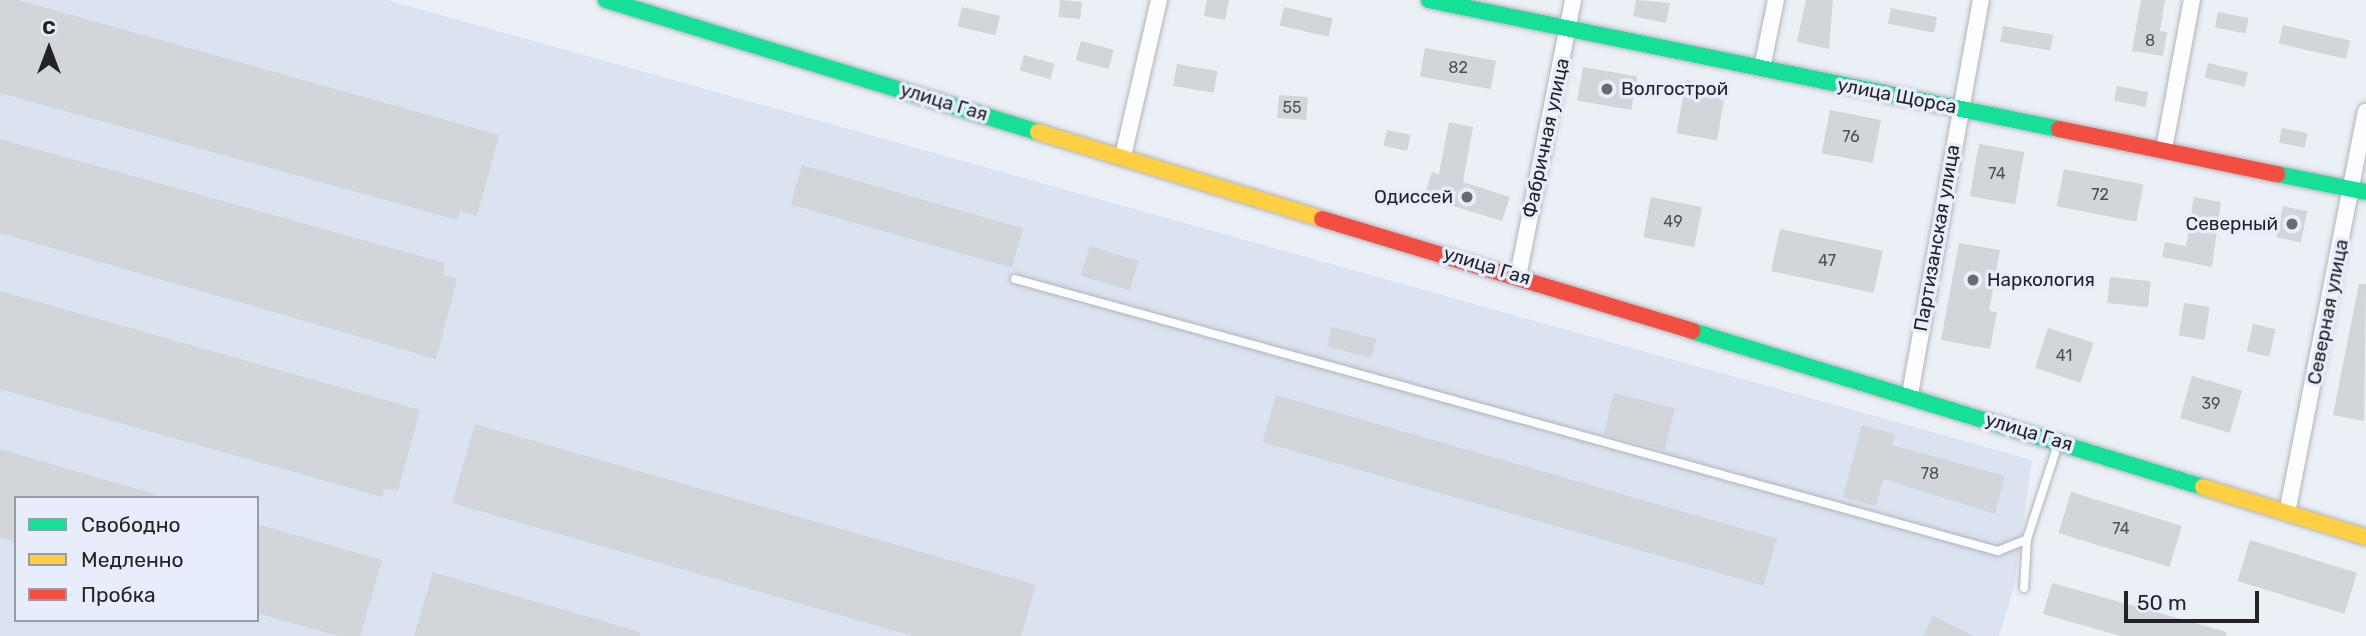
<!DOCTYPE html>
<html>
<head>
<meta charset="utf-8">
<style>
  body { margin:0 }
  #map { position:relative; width:2366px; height:636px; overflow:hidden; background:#ebeff6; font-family:Rubik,sans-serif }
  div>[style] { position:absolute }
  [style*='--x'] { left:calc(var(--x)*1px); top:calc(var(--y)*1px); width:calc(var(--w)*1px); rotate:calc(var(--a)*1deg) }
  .built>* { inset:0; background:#dbe2f0 }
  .building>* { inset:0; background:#d2d5da; transform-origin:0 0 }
  .roads { filter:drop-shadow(0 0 2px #b1b4ba) drop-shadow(0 0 2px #b1b4ba) }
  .lane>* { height:8px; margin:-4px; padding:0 4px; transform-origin:4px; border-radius:4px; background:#fcfdfe }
  .street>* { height:16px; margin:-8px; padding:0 8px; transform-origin:8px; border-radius:8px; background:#fcfdfe }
  .fast>* { height:16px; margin:-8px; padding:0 8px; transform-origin:8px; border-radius:8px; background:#16e098 }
  .slow>* { height:16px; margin:-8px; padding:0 8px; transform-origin:8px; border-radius:8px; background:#ffcf43 }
  .jam>* { height:16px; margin:-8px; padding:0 8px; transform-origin:8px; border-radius:8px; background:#f24e42 }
  .dots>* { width:19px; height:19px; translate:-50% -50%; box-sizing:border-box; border:4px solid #e7edfb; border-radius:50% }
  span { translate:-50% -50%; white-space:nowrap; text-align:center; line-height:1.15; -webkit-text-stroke:7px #e7edfb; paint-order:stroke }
  .number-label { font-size:16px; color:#4d5054 }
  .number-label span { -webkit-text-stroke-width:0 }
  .poi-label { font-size:19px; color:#212328 }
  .left { translate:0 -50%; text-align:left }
  .right { translate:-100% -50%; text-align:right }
  .street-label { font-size:19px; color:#212328 }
  .legend { position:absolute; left:14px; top:496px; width:245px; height:126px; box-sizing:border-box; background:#e7edfb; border:2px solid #989ca7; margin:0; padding:9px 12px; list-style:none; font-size:21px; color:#212328 }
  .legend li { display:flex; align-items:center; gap:14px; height:35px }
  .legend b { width:35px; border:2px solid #989ca7 }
  .north { position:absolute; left:14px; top:14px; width:70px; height:70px; -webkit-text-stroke:5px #e7edfb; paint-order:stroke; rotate:0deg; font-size:19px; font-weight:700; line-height:28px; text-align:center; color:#212328 }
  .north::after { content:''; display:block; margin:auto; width:24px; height:32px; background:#212328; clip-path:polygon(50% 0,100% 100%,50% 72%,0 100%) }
  .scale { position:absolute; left:2124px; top:591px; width:135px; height:32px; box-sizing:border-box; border:4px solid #212328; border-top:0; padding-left:9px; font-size:21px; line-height:24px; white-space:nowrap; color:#212328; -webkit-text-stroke:5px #e7edfb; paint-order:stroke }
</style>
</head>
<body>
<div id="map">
  <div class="built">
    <i style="clip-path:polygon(evenodd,0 0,387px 0,2032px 460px,2014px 587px,1999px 636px,0 636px,0 0,16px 498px,257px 498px,257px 620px,16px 620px,16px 498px)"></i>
  </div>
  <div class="building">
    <i style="clip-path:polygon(0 0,18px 0,499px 135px,477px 216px,460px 210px,457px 220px,0 93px)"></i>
    <i style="left:1060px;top:0;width:22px;height:17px;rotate:5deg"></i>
    <i style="clip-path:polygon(1207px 0,1229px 0,1225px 20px,1204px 16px)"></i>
    <i style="clip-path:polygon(1636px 0,1670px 3px,1666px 23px,1633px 16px)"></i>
    <i style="clip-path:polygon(1806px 0,1833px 0,1829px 49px,1797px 42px)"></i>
    <i style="clip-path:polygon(2141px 0,2165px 0,2160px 31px,2167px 32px,2163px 56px,2132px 51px)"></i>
    <i style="left:962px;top:7px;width:39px;height:20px;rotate:13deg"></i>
    <i style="left:1284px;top:7px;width:50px;height:19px;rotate:13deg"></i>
    <i style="left:1891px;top:8px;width:47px;height:16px;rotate:11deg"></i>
    <i style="left:2218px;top:12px;width:31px;height:16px;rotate:11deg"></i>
    <i style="left:2283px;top:25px;width:69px;height:19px;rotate:13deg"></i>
    <i style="left:2003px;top:26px;width:51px;height:16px;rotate:10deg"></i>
    <i style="left:1081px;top:41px;width:34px;height:20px;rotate:15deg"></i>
    <i style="left:1425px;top:48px;width:72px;height:29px;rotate:10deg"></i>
    <i style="left:1024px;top:55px;width:32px;height:16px;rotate:16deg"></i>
    <i style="left:2208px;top:63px;width:41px;height:15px;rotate:13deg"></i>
    <i style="left:1177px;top:64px;width:41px;height:22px;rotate:10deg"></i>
    <i style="left:1583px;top:67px;width:55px;height:34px;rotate:10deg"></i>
    <i style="left:1686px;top:80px;width:41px;height:54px;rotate:10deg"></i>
    <i style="left:2117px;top:86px;width:32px;height:15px;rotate:11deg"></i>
    <i style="left:1279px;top:95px;width:29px;height:23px;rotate:4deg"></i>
    <i style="left:1830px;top:110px;width:52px;height:44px;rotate:11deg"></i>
    <i style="clip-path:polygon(1449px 122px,1473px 127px,1463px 182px,1510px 197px,1502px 221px,1424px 197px,1432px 172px,1439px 174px)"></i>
    <i style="left:2282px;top:128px;width:26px;height:15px;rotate:11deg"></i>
    <i style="left:1387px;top:130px;width:24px;height:16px;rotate:12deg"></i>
    <i style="clip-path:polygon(0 139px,445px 263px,443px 275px,457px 279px,436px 359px,0 233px)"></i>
    <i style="left:1979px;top:144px;width:46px;height:53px;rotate:10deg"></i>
    <i style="left:802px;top:165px;width:230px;height:41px;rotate:16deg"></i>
    <i style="left:2064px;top:169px;width:81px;height:38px;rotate:11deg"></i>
    <i style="left:1651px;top:197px;width:52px;height:41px;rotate:11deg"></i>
    <i style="clip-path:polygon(2194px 197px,2221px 202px,2212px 267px,2162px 257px,2165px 242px,2186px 246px)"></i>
    <i style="left:2283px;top:206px;width:25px;height:32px;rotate:12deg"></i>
    <i style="left:1780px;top:229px;width:105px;height:43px;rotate:12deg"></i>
    <i style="clip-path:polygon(1959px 243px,2000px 250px,1989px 311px,1997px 312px,1990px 349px,1941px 340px)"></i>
    <i style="left:1090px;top:246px;width:51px;height:31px;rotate:17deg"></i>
    <i style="left:2110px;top:277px;width:41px;height:26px;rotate:6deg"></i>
    <i style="clip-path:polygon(2359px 284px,2366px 284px,2364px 421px,2333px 415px)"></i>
    <i style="clip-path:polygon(0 291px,420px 410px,398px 491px,385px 489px,382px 497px,0 389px)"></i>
    <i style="left:2184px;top:303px;width:26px;height:33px;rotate:9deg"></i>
    <i style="left:2253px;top:324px;width:23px;height:28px;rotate:13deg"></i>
    <i style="left:1332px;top:327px;width:46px;height:20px;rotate:15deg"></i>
    <i style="left:2048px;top:328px;width:48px;height:42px;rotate:18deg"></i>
    <i style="left:2192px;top:376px;width:52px;height:44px;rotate:16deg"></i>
    <i style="left:1614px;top:393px;width:63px;height:43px;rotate:14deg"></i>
    <i style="left:1276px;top:395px;width:521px;height:49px;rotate:16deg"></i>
    <i style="clip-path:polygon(475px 424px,1036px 585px,1021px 636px,913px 636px,452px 503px)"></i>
    <i style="clip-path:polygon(1862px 425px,1895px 434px,1892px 445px,2005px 476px,1995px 514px,1883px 479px,1876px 506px,1843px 497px)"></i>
    <i style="clip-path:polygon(0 449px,154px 494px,154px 498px,16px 498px,16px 542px,0 538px)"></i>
    <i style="left:2071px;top:492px;width:116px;height:43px;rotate:17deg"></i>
    <i style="clip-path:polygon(257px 524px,382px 560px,360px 636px,338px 636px,257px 613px)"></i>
    <i style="left:2250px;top:540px;width:112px;height:43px;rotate:17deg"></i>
    <i style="clip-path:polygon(433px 572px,640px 632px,640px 636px,414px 636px)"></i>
    <i style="clip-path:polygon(2052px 583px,2227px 632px,2226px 636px,2121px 636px,2043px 614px)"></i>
    <i style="clip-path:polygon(1933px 616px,1974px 636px,1923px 636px)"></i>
  </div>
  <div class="roads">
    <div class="lane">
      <i style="--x:1015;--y:279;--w:1020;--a:15.47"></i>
      <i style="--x:1998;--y:551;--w:31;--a:-22"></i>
      <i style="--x:2027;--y:539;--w:100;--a:-71.9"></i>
      <i style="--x:2024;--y:588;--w:49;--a:-86.5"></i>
    </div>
    <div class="street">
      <i style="--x:1762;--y:68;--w:69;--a:-78.4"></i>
      <i style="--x:2164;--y:149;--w:152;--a:-79.4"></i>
      <i style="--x:1123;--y:156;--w:160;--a:-77"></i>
      <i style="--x:1518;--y:276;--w:281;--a:-78.7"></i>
      <i style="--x:1910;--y:394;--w:400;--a:-79.8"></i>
      <i style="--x:2287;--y:513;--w:409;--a:-78.9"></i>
    </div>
    <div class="fast">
      <i style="--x:606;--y:0;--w:452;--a:17"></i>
      <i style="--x:1429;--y:0;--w:643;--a:11.57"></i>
      <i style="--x:2277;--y:174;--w:91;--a:11.4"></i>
      <i style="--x:1692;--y:331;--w:534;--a:16.98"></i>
    </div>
    <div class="slow">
      <i style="--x:1038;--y:132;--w:297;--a:17"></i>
      <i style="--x:2203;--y:487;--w:170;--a:17.1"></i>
    </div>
    <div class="jam">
      <i style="--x:2059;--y:129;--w:223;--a:11.7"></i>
      <i style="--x:1322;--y:219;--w:387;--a:16.8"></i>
    </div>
  </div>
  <div class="dots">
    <i style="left:1607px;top:89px;background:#686a70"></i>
    <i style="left:1467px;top:197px;background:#686a70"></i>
    <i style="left:2292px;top:224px;background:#686a70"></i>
    <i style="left:1973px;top:280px;background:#686a70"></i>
  </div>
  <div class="number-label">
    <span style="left:2150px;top:41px">8</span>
    <span style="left:1458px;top:68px">82</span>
    <span style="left:1292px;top:108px">55</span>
    <span style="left:1851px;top:137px">76</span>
    <span style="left:1997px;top:174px">74</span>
    <span style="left:2100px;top:195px">72</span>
    <span style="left:1673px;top:222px">49</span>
    <span style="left:1827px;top:261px">47</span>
    <span style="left:2064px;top:356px">41</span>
    <span style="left:2211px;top:404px">39</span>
    <span style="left:1930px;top:474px">78</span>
    <span style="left:2121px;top:529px">74</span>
  </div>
  <div class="poi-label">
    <span class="left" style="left:1621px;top:89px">Волгострой</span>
    <span class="right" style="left:1453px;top:197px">Одиссей</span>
    <span class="right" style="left:2278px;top:224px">Северный</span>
    <span class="left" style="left:1987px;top:280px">Наркология</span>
  </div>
  <div class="street-label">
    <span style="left:1897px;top:96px;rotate:11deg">улица Щорса</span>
    <span style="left:944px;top:102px;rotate:17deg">улица Гая</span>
    <span style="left:1546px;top:138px;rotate:-78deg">Фабричная улица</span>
    <span style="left:1937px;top:238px;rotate:-80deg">Партизанская улица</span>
    <span style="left:1487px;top:266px;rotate:17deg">улица Гая</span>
    <span style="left:2328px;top:312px;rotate:-79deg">Северная улица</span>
    <span style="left:2029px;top:432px;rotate:17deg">улица Гая</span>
  </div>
  <ul class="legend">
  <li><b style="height:9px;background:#16e098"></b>Свободно</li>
  <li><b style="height:9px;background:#ffcf43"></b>Медленно</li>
  <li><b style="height:9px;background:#f24e42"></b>Пробка</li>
  </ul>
  <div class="north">С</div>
  <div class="scale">50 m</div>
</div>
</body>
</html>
